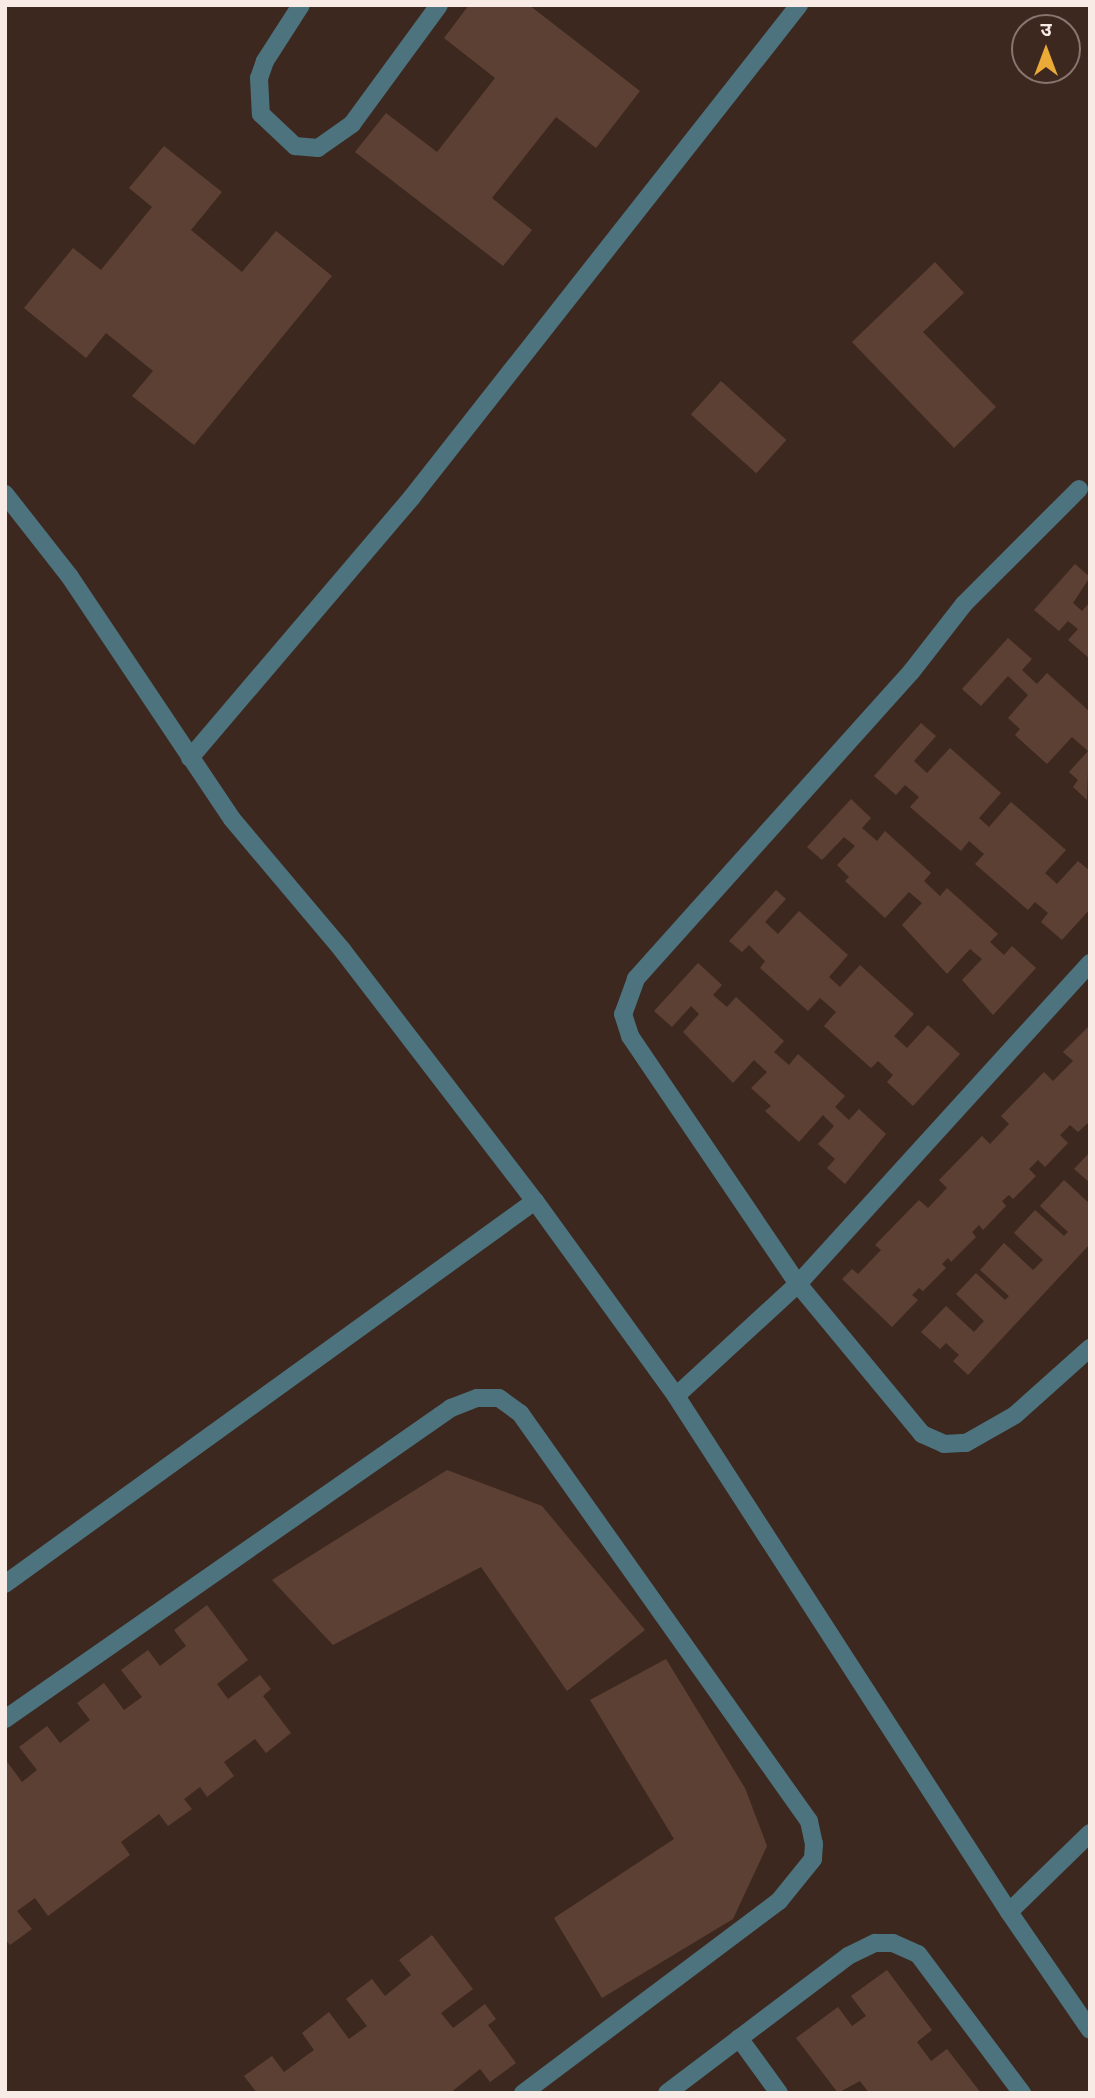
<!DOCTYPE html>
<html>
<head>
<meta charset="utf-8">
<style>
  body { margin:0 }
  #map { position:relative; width:1095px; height:2098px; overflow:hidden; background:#3d281f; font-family:"Roboto Serif","Noto Sans Devanagari",serif }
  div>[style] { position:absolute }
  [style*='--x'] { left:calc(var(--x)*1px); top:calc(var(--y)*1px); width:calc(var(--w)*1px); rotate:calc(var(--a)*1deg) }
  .building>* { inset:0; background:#5d4034; transform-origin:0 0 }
  .lane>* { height:18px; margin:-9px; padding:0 9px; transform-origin:9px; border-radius:9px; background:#4c737e }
  .street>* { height:18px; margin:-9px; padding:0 9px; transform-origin:9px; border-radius:9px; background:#4c737e }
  span { translate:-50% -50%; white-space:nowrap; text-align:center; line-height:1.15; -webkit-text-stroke:6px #3d281f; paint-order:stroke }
  .frame { position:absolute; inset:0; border:7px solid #f8eae4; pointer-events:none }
  .north { position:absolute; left:1011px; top:14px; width:70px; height:70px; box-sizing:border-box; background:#3d281f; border:2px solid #88766e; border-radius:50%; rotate:0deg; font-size:19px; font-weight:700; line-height:28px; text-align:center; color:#f8eae4 }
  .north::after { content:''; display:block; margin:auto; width:24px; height:32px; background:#eaaa38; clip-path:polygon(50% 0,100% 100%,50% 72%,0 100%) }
</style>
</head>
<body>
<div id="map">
  <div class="building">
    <i style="clip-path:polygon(469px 5px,529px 5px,640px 91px,596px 148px,556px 117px,492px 198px,532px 230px,503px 266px,355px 152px,386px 113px,437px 152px,495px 78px,444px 38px)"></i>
    <i style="clip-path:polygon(164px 146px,222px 192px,191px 230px,242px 272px,276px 231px,332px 276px,194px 445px,132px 396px,153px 371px,106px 333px,86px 358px,24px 308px,73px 248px,101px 270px,152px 207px,129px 188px)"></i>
    <i style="clip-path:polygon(935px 262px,964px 293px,923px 332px,996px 407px,954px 448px,852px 342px)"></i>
    <i style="left:721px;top:381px;width:88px;height:45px;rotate:42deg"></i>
    <i style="clip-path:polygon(1075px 564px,1090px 577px,1073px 603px,1082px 611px,1090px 602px,1090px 659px,1068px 640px,1078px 629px,1068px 621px,1059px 631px,1034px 610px)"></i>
    <i style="clip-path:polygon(1008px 638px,1032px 659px,1022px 670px,1037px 684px,1047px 673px,1090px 712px,1087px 800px,1073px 787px,1078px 780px,1069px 772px,1088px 751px,1072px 737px,1047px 764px,1015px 735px,1020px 729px,1008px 718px,1028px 695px,1008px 676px,981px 706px,962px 689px)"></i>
    <i style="clip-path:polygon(921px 723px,936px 736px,914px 761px,927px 773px,950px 748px,1001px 793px,979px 818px,989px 827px,1011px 802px,1066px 850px,1045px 873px,1057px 884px,1078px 861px,1090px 871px,1090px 909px,1062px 940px,1041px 922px,1048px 913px,1035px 902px,1028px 910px,975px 864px,984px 854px,969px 841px,961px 851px,910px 807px,919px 797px,905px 785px,896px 795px,874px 776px)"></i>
    <i style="clip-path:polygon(851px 799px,871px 818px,862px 828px,877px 841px,885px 831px,931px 873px,924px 881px,940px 896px,947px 888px,998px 934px,990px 942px,1004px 955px,1012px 946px,1036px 968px,993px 1015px,962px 980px,982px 959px,970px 949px,947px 974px,902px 925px,922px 903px,909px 892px,885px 918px,845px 881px,849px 877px,837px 865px,855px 846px,844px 837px,822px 860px,807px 847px)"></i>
    <i style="clip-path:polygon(776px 890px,786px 899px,765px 922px,778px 934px,799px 911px,848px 955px,829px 977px,840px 987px,860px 965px,914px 1014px,894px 1036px,907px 1048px,928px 1025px,960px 1054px,913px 1106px,887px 1082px,893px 1075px,878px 1061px,871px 1068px,824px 1026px,836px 1012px,820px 998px,808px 1011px,760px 968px,765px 961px,749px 945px,742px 952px,729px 941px)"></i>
    <i style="clip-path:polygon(698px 963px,722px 985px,713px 995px,727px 1007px,736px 997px,784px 1041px,774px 1052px,789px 1065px,798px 1054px,845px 1096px,835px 1107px,849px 1120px,859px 1109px,886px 1134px,845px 1184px,827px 1168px,835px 1159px,818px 1144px,834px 1126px,823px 1115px,799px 1142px,765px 1111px,771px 1106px,751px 1088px,767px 1072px,754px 1060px,733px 1083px,683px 1032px,699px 1014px,691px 1006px,672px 1027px,654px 1011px)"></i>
    <i style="clip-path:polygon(1090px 1025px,1090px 1121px,1078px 1132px,1070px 1125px,1060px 1135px,1068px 1143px,1045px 1167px,1038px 1160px,1029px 1169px,1036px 1176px,1013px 1199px,1009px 1195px,1002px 1201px,1006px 1206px,983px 1230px,979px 1225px,972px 1232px,976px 1237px,951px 1262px,948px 1258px,942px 1264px,946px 1268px,923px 1291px,919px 1288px,912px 1295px,918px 1300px,892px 1327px,842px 1279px,852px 1269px,858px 1274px,881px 1250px,875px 1245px,919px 1200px,928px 1208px,947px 1188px,939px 1180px,982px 1136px,990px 1144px,1009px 1124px,1001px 1116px,1044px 1072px,1053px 1081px,1073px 1061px,1063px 1052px)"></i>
    <i style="clip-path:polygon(1090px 1152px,1090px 1183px,1074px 1169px)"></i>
    <i style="clip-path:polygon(1064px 1180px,1090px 1204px,1090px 1244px,968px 1375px,953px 1361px,959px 1355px,946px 1343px,940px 1349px,921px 1332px,946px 1306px,974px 1332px,984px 1321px,956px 1294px,976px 1273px,1005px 1300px,1009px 1296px,980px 1270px,1004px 1243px,1033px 1270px,1043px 1260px,1014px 1233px,1035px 1210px,1064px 1236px,1068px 1232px,1040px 1206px)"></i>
    <i style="clip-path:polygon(447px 1470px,542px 1506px,645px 1630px,567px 1691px,481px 1567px,333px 1645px,272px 1580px)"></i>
    <i style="clip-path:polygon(207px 1605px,248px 1660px,217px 1684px,228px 1699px,260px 1675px,271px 1689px,263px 1696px,291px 1733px,266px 1753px,255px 1739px,224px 1762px,234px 1776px,207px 1797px,200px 1787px,184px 1799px,192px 1809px,168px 1826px,159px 1814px,121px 1842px,130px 1855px,48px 1916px,35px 1898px,17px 1911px,32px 1929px,10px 1945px,5px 1939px,5px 1759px,22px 1782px,37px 1770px,19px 1747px,47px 1726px,60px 1743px,90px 1720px,77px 1703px,104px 1683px,124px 1710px,142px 1697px,121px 1670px,148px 1650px,160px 1666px,186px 1646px,174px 1630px)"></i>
    <i style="clip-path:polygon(666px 1659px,745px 1788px,767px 1846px,733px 1919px,602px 1998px,554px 1918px,674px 1839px,590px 1700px)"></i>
    <i style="clip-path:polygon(432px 1935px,473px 1989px,441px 2013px,453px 2028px,485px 2004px,496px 2019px,488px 2025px,516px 2063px,490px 2082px,480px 2069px,450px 2093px,257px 2093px,244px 2076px,272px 2056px,284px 2072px,314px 2050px,302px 2033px,329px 2012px,349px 2039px,367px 2026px,346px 1999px,372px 1979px,385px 1996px,411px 1975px,399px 1960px)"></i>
    <i style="clip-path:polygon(887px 1970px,932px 2030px,917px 2042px,931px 2061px,947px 2049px,981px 2093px,869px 2093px,860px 2081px,838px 2093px,796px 2038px,838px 2007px,852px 2026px,866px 2016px,851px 1996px)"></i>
  </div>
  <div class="lane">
    <i style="--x:5;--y:1719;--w:544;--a:-34.89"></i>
    <i style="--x:451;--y:1408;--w:28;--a:-21"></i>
    <i style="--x:477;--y:1398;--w:22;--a:0"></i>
    <i style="--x:499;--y:1398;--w:26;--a:36"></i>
    <i style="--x:520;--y:1413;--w:500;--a:54.7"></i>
    <i style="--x:809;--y:1821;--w:24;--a:78"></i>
    <i style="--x:814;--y:1844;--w:15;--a:94"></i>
    <i style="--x:813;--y:1859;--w:54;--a:129"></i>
    <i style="--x:779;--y:1901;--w:320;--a:143.1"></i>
    <i style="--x:739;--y:2038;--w:68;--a:54"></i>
    <i style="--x:667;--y:2093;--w:227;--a:-37.1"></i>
    <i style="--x:848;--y:1956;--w:30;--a:-26"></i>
    <i style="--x:875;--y:1943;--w:18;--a:0"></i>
    <i style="--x:893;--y:1943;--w:27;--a:24"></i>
    <i style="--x:918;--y:1954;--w:174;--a:53.2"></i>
  </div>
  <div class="street">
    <i style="--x:301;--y:5;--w:67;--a:122.7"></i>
    <i style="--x:265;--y:61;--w:18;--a:109"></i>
    <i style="--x:259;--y:78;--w:36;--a:87"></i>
    <i style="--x:261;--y:114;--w:47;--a:43.3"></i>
    <i style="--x:295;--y:146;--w:23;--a:5"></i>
    <i style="--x:318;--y:148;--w:42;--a:-35.2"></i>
    <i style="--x:352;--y:124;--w:147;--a:-53.8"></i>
    <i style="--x:1079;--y:489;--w:163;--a:135"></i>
    <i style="--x:964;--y:604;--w:86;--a:127.9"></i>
    <i style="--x:911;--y:672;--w:412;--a:131.9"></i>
    <i style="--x:636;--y:979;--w:37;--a:110"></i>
    <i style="--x:623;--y:1014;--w:23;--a:72"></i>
    <i style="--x:630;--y:1036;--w:300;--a:55.9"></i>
    <i style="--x:798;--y:1284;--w:195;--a:50.4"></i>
    <i style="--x:922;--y:1434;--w:24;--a:24"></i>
    <i style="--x:944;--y:1444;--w:22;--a:-3"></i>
    <i style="--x:966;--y:1443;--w:56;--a:-29.7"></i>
    <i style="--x:1015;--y:1415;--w:101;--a:-41.8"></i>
    <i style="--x:5;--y:494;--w:105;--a:51.9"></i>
    <i style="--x:70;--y:577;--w:291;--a:56.2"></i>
    <i style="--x:232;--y:819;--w:172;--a:49.9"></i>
    <i style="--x:343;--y:951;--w:315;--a:52.5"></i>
    <i style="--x:535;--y:1201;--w:654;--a:144.15"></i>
    <i style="--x:190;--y:758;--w:343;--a:-49.6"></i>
    <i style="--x:412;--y:497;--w:626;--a:-51.81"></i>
    <i style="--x:535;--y:1201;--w:241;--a:54.1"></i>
    <i style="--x:676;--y:1396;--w:614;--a:57.16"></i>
    <i style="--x:1009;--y:1912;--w:113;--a:-44.3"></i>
    <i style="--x:676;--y:1396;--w:166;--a:-42.6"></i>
    <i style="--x:798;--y:1284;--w:434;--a:-47.7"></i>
    <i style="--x:1009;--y:1912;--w:143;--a:55.5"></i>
  </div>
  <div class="frame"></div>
  <div class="north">उ</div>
</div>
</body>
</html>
